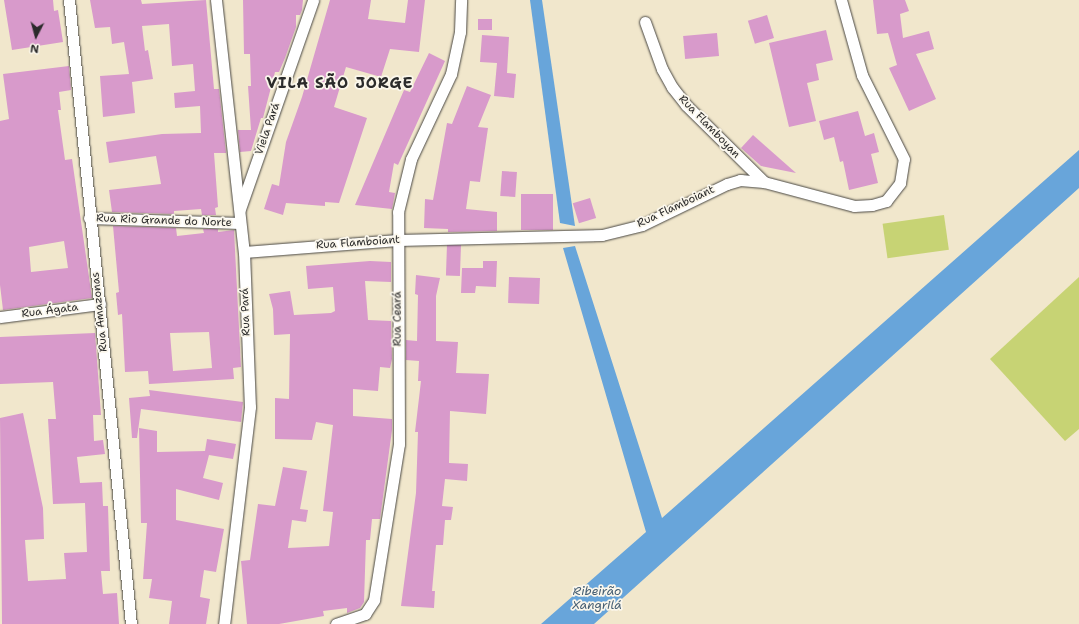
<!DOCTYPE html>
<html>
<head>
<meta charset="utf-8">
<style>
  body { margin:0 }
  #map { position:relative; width:1079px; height:624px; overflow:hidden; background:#f1e7cc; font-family:"Shantell Sans",sans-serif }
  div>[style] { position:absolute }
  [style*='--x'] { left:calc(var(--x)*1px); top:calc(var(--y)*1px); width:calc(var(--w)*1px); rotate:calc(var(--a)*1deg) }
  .green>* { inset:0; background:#c7d374; transform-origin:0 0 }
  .water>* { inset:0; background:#68a5da }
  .building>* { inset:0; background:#d89acb; transform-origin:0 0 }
  .roads { filter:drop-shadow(0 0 1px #494743) drop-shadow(0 0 1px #494743) }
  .minor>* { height:11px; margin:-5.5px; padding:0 5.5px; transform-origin:5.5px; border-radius:5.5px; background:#fff }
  span { translate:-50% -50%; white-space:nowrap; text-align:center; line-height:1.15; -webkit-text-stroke:3.5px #fbf7ec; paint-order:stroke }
  .street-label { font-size:11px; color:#2b2b2b }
  .water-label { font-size:12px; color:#435c71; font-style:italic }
  .district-label { font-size:15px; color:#2b2b2b; font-weight:700; letter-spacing:1px }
  .north { position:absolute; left:16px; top:16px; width:40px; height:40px; -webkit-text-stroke:3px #fbf7ec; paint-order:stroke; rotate:186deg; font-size:11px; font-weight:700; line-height:16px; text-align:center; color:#2b2b2b }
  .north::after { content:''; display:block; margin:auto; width:14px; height:18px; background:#2b2b2b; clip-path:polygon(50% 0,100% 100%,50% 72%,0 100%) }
</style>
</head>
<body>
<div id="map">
  <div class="green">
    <i style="left:944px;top:215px;width:35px;height:62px;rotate:82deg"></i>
    <i style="clip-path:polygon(1079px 277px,1079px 429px,1065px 441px,990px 359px)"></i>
  </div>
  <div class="water">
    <i style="clip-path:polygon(530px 0,542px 0,575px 226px,560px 223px)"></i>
    <i style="clip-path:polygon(1079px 150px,1079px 188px,594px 624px,541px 624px,646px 532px,563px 248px,575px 246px,662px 518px)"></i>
  </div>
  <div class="building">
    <i style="clip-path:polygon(4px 0,53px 0,54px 11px,58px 10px,63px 42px,12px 50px)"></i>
    <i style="clip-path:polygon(90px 0,141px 0,142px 4px,206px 0,214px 89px,219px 89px,226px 153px,214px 153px,218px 207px,215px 208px,216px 215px,202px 215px,201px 209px,174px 211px,174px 214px,112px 212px,109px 190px,161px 184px,156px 156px,109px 163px,106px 142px,162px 134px,201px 133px,200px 106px,175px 108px,174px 93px,195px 91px,193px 64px,172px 66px,169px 24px,142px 26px,145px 51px,148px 50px,153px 79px,132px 82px,135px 113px,103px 117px,100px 76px,129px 74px,124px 42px,112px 44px,110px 27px,95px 28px)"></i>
    <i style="clip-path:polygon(243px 0,303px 0,302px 10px,300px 15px,296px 15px,296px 27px,285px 58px,279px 72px,275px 72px,263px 118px,261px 118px,251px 151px,240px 152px,238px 130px,251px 130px,248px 86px,251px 86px,250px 54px,244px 54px)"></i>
    <i style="clip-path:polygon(330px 0,371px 0,368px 19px,405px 23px,408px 0,425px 0,419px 52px,390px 49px,381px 77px,346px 67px,334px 107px,367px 118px,339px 203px,325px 202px,325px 206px,286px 203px,283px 215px,264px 209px,272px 184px,279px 186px,286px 142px,302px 97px)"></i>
    <i style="clip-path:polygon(873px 0,905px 0,909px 11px,900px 14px,903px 38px,929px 31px,934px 49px,916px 54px,936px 99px,909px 111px,889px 68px,897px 65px,888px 33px,877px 34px)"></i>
    <i style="left:767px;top:15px;width:24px;height:20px;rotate:73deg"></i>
    <i style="left:478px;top:19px;width:14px;height:11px"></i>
    <i style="clip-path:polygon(826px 30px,833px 60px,816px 64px,819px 80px,807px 83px,816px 121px,789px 127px,769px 43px)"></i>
    <i style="left:717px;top:33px;width:23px;height:34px;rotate:85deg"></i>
    <i style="clip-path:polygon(482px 35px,509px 37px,507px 73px,516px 74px,514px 98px,494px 96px,497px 63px,480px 62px)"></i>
    <i style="clip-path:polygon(429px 53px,445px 61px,398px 165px,394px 163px,389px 192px,395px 193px,392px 209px,355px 205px,404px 90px,410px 92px)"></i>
    <i style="clip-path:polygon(evenodd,69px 66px,71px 90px,59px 92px,61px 110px,58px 110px,65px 160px,72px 159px,92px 298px,3px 310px,0 285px,0 121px,9px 119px,3px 74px,69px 66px,64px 241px,68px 268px,31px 272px,29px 247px,64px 241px)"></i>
    <i style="clip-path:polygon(467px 86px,491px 95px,478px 127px,488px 128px,480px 182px,470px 181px,466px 209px,497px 212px,497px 231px,448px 232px,448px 229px,424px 228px,425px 199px,433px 200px,447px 123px,452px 124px)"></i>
    <i style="clip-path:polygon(858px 111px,865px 136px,874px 133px,879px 152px,871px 154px,878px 183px,849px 190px,843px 161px,840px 162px,834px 137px,824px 140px,819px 121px)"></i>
    <i style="clip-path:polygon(753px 135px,796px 173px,761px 166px,741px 148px)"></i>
    <i style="left:502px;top:171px;width:15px;height:25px;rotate:4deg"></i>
    <i style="left:521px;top:194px;width:32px;height:36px"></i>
    <i style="left:590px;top:198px;width:21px;height:18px;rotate:73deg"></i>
    <i style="clip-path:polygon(evenodd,113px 226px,176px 228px,177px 236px,204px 233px,203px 229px,218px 229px,218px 232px,234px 230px,241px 367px,233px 368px,234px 379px,149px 384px,148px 371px,125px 372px,122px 314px,118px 315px,116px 293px,119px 292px,113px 226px,209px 332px,212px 368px,173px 371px,170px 333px,209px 332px)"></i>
    <i style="left:461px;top:245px;width:31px;height:14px;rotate:92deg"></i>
    <i style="clip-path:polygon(370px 261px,391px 262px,391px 282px,365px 281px,368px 320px,391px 321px,392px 359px,390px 368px,380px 367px,378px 391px,353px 389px,353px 416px,392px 419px,392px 430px,380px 519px,372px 519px,370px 540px,366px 540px,364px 602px,360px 608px,347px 613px,347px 608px,323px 611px,324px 616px,279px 624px,247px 624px,241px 561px,250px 560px,258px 504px,275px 506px,283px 467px,307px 471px,300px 509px,308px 510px,306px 522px,292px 520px,288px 548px,329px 546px,333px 512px,323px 511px,333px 425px,316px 422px,312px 440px,275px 439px,275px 398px,289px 399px,290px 334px,274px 335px,273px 309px,269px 294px,290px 291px,294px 315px,331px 313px,335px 311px,333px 287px,308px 289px,306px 266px)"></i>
    <i style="clip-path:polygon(483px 261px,497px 261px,496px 287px,476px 286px,475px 293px,461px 293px,462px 268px,483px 268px)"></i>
    <i style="clip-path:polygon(416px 275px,440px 278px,436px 296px,436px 341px,458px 342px,456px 373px,489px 374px,486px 414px,450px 411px,449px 463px,468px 464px,467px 481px,445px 479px,442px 506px,453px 507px,451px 520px,445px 520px,443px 545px,436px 545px,432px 591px,435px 591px,434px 608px,401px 606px,416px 493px,418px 432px,415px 432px,421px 381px,418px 381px,419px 361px,406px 360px,406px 340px,417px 341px,418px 295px,415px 294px)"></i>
    <i style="left:509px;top:277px;width:31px;height:26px;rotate:2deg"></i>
    <i style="clip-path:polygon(95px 333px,101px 415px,93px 415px,94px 441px,103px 440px,105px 454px,77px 457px,80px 483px,102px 482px,103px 506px,108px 506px,110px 571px,101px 571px,103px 594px,117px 593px,119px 624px,2px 624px,0 418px,23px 413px,43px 508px,44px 539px,25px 540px,28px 581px,66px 579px,64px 553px,87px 552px,85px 503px,53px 504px,48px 419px,56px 419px,53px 382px,0 384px,0 337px)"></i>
    <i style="clip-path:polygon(149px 390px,243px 402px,241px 422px,141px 409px,137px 438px,132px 438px,129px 398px,150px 396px)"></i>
    <i style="clip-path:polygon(139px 428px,157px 431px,157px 452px,205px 451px,207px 439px,236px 444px,233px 459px,209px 455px,203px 478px,223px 483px,219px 500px,176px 489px,176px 520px,224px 529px,216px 572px,204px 570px,200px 597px,210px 599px,206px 624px,169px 624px,172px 601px,149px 598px,152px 579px,143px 579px,147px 523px,141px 523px)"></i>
  </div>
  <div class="roads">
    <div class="minor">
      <i style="--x:69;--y:0;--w:627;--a:84.33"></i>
      <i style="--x:216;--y:0;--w:254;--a:83.7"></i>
      <i style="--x:244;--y:252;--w:155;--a:87.8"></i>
      <i style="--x:250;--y:407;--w:219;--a:96.8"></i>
      <i style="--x:645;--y:22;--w:50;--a:70.1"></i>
      <i style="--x:662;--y:69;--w:21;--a:61"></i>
      <i style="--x:672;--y:87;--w:23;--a:52"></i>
      <i style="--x:686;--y:105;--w:110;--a:44.6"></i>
      <i style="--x:240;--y:209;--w:221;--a:-70.7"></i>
      <i style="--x:89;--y:218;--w:151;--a:1.9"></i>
      <i style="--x:244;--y:252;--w:154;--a:-4.5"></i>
      <i style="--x:398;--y:240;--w:204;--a:-1.4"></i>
      <i style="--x:602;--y:235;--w:41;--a:-14"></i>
      <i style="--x:642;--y:225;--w:94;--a:-25.8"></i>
      <i style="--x:727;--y:184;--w:14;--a:-17"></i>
      <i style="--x:740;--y:180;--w:24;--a:5"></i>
      <i style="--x:764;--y:182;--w:93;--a:14.9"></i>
      <i style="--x:854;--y:206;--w:18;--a:-3"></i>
      <i style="--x:872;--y:205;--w:15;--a:-16"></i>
      <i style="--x:886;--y:201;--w:23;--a:-52"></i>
      <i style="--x:900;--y:183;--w:24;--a:-81"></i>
      <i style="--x:904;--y:159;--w:94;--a:-116.6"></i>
      <i style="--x:862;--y:75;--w:78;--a:-105.6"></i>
      <i style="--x:0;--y:317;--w:101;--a:-7.4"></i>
      <i style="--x:336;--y:624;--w:31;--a:-19"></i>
      <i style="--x:365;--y:614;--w:17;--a:-57"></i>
      <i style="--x:374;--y:600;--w:158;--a:-80.9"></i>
      <i style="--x:399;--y:444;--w:232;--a:-90.2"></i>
      <i style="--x:398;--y:212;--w:55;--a:-76.2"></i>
      <i style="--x:411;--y:159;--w:94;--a:-64.8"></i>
      <i style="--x:451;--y:74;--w:43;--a:-77.9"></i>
      <i style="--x:460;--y:32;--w:32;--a:-88"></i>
    </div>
  </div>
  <div class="street-label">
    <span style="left:709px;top:127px;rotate:46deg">Rua Flamboyan</span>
    <span style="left:268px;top:129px;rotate:-71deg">Viela Pará</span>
    <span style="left:676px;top:207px;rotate:-25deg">Rua Flamboiant</span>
    <span style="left:164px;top:221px;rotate:2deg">Rua Rio Grande do Norte</span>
    <span style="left:358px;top:243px;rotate:-4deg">Rua Flamboiant</span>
    <span style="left:50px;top:311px;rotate:-7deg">Rua Ágata</span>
    <span style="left:100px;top:312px;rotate:-96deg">Rua Amazonas</span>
    <span style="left:246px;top:312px;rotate:-92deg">Rua Pará</span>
    <span style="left:398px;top:319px;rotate:-90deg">Rua Ceará</span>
  </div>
  <div class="water-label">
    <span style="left:597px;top:599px">Ribeirão<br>Xangrilá</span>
  </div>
  <div class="district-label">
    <span style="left:340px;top:84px">VILA SÃO JORGE</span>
  </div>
  <div class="north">N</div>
</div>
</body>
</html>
